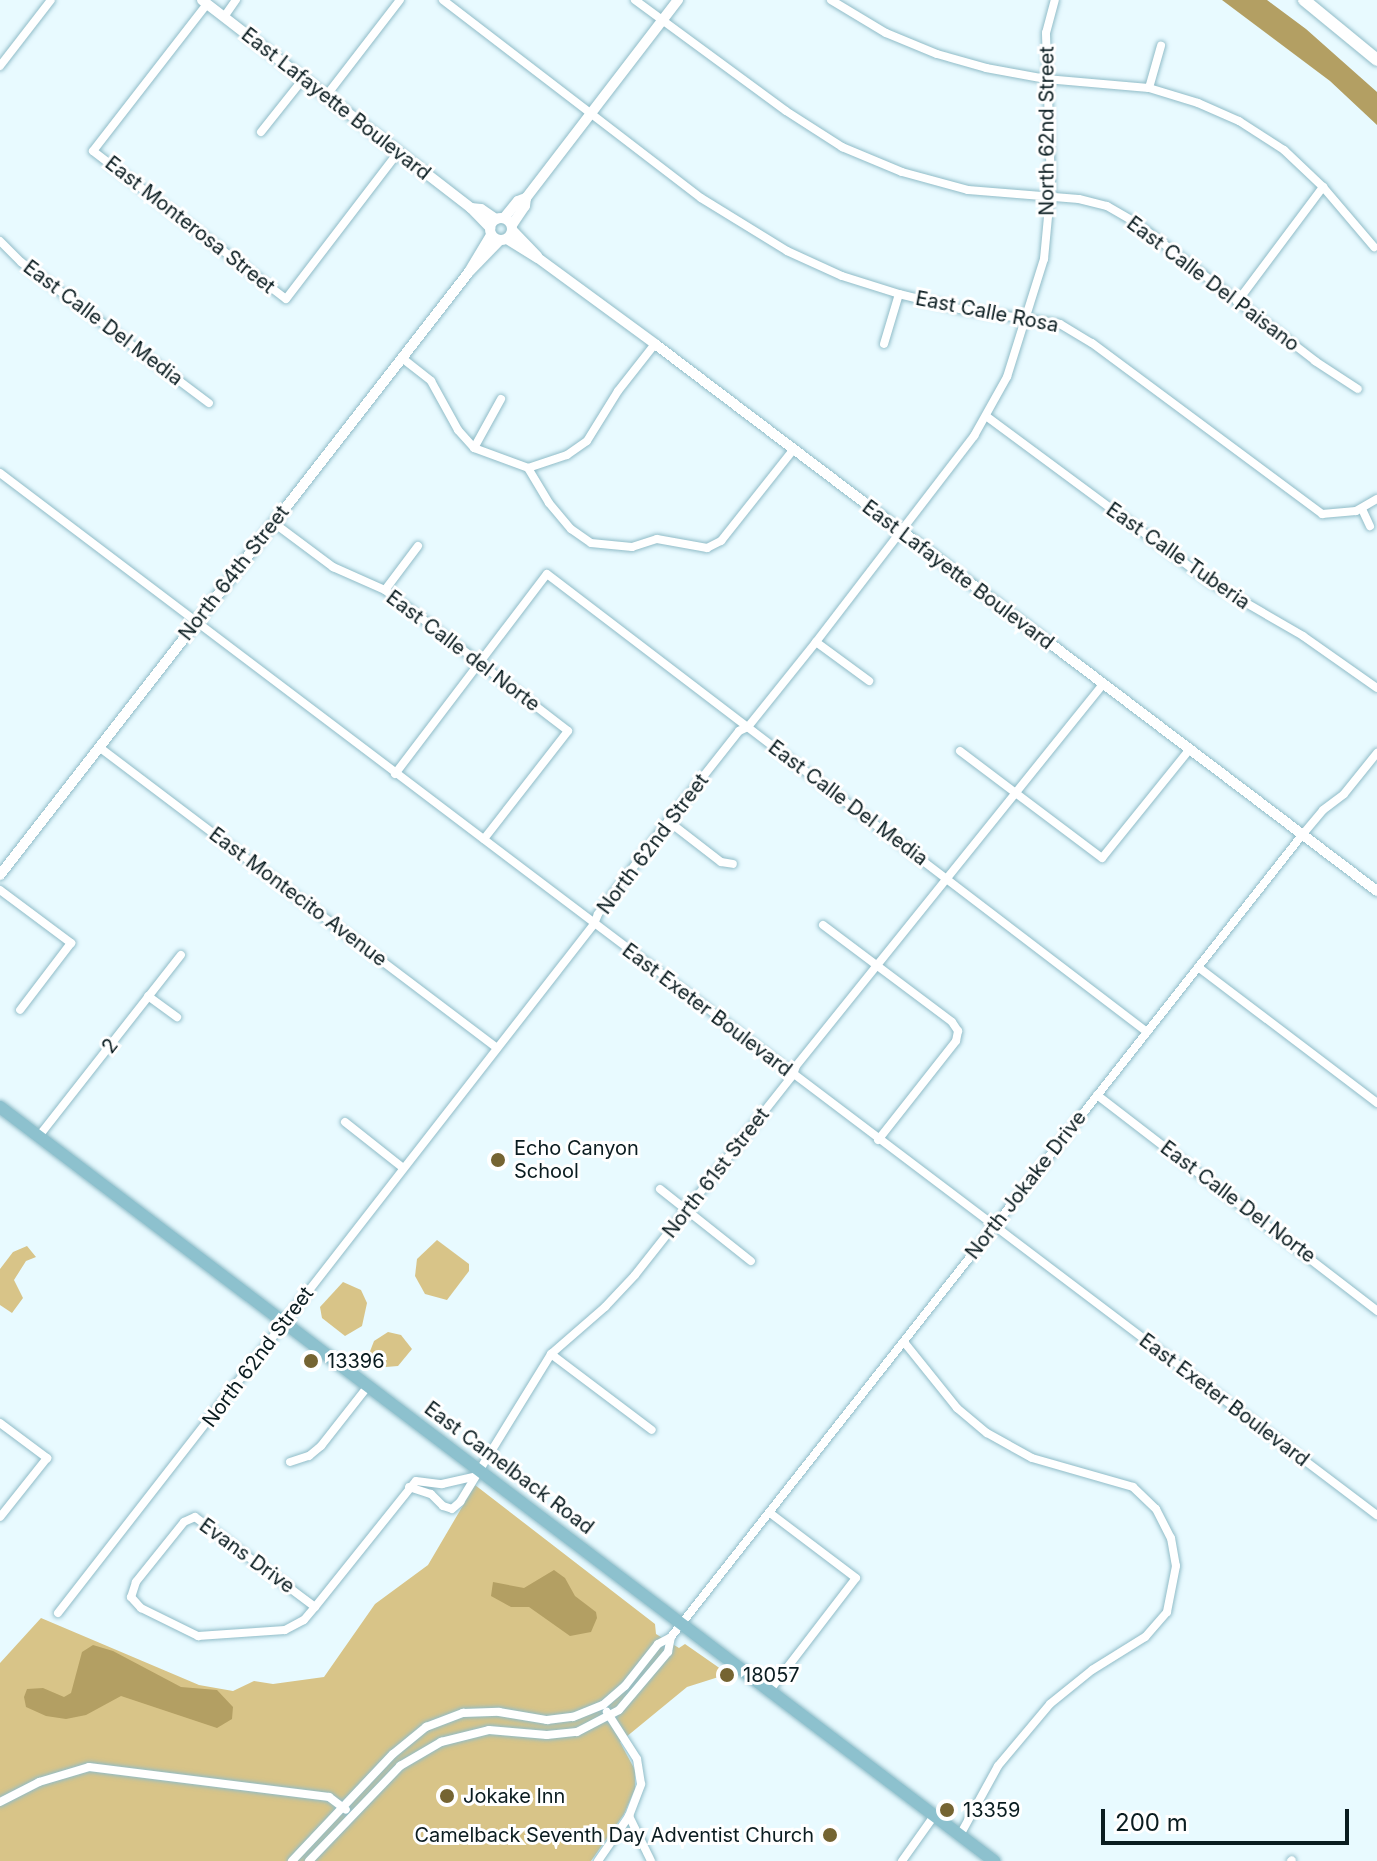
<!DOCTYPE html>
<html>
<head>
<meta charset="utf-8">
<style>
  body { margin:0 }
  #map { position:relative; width:1377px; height:1861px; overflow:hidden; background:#e8faff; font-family:Inter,sans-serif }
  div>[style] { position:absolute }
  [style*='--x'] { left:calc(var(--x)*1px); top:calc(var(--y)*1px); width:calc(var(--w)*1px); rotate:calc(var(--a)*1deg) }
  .green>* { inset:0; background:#d8c488 }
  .water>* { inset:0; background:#b39f63 }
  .roads { filter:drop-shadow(0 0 2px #90bcc8) drop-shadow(0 0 2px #90bcc8) }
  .minor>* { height:8px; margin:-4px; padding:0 4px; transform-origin:4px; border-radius:4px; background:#fff }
  .tertiary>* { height:10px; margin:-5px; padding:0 5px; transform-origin:5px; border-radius:5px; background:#fff }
  .tertiary>.ring { margin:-5px; padding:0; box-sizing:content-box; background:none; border:10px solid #fff; border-radius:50% }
  .secondary>* { height:12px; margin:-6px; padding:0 6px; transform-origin:6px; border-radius:6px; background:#fff }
  .primary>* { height:12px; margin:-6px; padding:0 6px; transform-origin:6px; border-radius:6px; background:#8dc1ce }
  .dots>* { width:22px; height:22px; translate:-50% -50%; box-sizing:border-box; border:4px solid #fff; border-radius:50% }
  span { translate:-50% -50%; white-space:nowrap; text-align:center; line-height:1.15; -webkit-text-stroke:6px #fff; paint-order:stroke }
  .street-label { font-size:20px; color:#0a1c20 }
  .poi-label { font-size:20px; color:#0a1c20 }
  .left { translate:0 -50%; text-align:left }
  .right { translate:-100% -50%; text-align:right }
  .scale { position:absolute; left:1101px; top:1809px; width:248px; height:36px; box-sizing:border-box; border:4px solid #0a1c20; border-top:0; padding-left:10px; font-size:24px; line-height:28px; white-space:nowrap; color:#0a1c20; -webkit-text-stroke:6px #fff; paint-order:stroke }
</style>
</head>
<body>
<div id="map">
  <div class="green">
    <i style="clip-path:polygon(437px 1240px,469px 1264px,469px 1271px,447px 1300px,425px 1294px,415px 1276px,417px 1259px)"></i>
    <i style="clip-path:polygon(27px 1246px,36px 1257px,26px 1261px,14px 1280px,23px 1298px,12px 1313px,0 1305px,0 1269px,13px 1252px)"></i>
    <i style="clip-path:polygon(343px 1282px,361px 1290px,367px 1303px,362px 1326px,345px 1336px,322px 1318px,320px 1307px)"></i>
    <i style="clip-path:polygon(388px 1332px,401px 1335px,412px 1349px,398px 1366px,386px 1367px,369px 1354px,374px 1341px)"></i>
    <i style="clip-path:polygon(475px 1485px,655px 1624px,656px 1634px,679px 1648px,685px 1644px,728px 1674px,687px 1687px,620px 1742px,635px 1770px,635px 1789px,624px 1814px,591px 1861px,0 1861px,0 1663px,41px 1618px,199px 1685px,233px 1691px,254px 1681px,273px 1684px,324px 1677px,375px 1604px,428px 1565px)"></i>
  </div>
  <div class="water">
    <i style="clip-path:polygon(1222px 0,1267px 0,1306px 29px,1377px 92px,1377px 125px,1330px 81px)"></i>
    <i style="clip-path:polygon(554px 1570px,565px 1578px,575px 1596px,596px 1612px,597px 1618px,591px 1632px,570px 1636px,529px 1607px,511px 1607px,491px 1596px,493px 1582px,524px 1588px)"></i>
    <i style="clip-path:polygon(93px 1645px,113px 1651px,181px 1687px,217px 1690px,233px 1707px,232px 1719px,217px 1728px,121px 1696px,86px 1715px,66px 1719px,46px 1716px,26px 1707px,24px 1697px,27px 1689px,43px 1688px,64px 1697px,71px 1693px,82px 1652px)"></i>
  </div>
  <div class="roads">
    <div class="minor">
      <i style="--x:443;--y:0;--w:325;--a:37.5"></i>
      <i style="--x:701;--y:198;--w:101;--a:31.6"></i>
      <i style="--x:787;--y:251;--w:60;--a:24.4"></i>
      <i style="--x:842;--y:276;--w:60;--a:17.5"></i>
      <i style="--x:899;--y:294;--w:63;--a:13.8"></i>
      <i style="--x:960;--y:309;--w:101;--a:8.5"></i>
      <i style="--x:1060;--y:324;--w:37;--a:31"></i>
      <i style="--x:1092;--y:343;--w:287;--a:36.6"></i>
      <i style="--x:1322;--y:514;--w:34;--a:-5"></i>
      <i style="--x:1356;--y:511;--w:24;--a:-30"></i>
      <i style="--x:635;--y:0;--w:187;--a:36.3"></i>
      <i style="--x:786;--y:111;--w:67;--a:32.7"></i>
      <i style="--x:842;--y:147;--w:65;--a:22.6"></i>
      <i style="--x:902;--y:172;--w:68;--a:15.3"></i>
      <i style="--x:968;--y:190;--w:111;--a:4.6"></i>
      <i style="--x:1079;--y:199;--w:29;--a:14"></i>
      <i style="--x:1107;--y:206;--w:36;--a:30"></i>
      <i style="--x:1138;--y:224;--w:224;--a:37.7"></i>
      <i style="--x:1315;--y:361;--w:51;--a:33.1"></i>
      <i style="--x:831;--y:0;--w:64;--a:31"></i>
      <i style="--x:886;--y:33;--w:55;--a:22.4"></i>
      <i style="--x:937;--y:54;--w:51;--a:15.9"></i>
      <i style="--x:986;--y:68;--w:61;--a:10.4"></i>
      <i style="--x:1046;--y:79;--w:103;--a:5"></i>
      <i style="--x:1149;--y:88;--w:51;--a:17"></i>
      <i style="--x:1198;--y:103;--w:45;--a:23.7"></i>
      <i style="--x:1239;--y:121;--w:54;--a:32.8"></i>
      <i style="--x:1284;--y:150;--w:54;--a:43.5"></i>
      <i style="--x:1323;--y:187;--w:79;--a:49.6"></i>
      <i style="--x:207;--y:4;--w:186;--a:127.8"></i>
      <i style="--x:93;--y:151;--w:243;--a:37.5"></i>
      <i style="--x:286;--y:299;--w:186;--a:-52.6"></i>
      <i style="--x:224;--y:17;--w:21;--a:-55"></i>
      <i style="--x:0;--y:66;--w:83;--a:-52.3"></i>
      <i style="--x:1149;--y:88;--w:44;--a:-74.1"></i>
      <i style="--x:326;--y:96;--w:121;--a:-52.4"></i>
      <i style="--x:261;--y:132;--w:69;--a:-51.5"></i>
      <i style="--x:0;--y:241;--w:30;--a:45"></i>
      <i style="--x:21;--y:262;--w:235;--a:36.9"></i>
      <i style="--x:1237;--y:302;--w:144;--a:-53.2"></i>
      <i style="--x:884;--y:344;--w:52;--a:-73.3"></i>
      <i style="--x:402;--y:358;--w:37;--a:38"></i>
      <i style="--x:431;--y:381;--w:56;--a:61.1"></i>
      <i style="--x:458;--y:430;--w:24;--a:48"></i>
      <i style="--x:474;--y:448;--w:58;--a:20.3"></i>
      <i style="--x:528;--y:468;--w:41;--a:59"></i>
      <i style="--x:549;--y:503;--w:34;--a:50"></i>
      <i style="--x:571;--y:529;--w:24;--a:35"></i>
      <i style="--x:591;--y:543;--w:41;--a:5.6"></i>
      <i style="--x:632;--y:547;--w:26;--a:-18"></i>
      <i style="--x:657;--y:539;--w:51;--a:10.2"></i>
      <i style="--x:707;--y:548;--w:16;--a:-27"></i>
      <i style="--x:721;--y:541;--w:116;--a:-51.6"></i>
      <i style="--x:986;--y:416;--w:279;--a:36.5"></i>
      <i style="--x:1210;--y:582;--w:108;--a:30.1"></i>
      <i style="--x:1303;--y:636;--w:90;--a:35.1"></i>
      <i style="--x:474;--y:448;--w:56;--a:-61.1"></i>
      <i style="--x:528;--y:468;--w:41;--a:-18.4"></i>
      <i style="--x:567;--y:455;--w:24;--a:-35"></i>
      <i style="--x:587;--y:441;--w:59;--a:-58.2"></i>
      <i style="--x:618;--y:391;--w:60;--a:-51.8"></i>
      <i style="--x:0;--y:473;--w:1727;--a:37.12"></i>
      <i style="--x:1362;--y:509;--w:19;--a:65"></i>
      <i style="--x:274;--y:523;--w:74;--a:36.7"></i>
      <i style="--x:333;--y:567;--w:57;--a:23.9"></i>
      <i style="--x:385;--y:590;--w:231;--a:37.6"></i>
      <i style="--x:568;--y:731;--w:137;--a:127.9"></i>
      <i style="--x:385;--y:590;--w:55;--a:-53.1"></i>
      <i style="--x:816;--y:642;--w:66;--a:36.3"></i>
      <i style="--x:99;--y:747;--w:499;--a:37.1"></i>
      <i style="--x:960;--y:751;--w:178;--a:37"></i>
      <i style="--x:1102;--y:858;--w:139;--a:-51.1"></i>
      <i style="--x:395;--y:774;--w:251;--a:-52.8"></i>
      <i style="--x:547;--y:574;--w:755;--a:37.36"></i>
      <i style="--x:668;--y:821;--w:67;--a:37.7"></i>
      <i style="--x:721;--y:862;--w:12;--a:9"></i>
      <i style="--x:0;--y:890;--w:89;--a:36.7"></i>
      <i style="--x:71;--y:943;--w:84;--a:127.3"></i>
      <i style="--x:823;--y:925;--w:161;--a:36.9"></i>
      <i style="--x:952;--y:1022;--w:11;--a:56"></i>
      <i style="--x:958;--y:1031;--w:10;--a:101"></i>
      <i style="--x:956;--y:1041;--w:126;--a:128.2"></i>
      <i style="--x:1198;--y:967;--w:225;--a:37.2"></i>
      <i style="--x:148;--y:996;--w:36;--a:36"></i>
      <i style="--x:1097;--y:1095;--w:354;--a:37.6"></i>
      <i style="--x:345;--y:1122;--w:74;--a:38.4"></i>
      <i style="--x:39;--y:1136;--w:230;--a:-51.9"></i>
      <i style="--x:660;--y:1189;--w:116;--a:38.4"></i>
      <i style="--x:904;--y:1342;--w:85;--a:51.2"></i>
      <i style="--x:957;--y:1408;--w:39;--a:40"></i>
      <i style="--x:987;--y:1433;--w:51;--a:29.1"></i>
      <i style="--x:1032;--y:1458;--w:105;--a:16"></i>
      <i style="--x:1133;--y:1487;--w:32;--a:44"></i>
      <i style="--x:1156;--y:1509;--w:33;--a:63"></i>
      <i style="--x:1171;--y:1538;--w:28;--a:80"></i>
      <i style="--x:1176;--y:1566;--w:47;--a:101.1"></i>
      <i style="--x:1167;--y:1612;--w:33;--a:131"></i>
      <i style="--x:1145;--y:1637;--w:62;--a:148.1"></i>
      <i style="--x:1092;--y:1670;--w:54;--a:141"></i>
      <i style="--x:1050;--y:1704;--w:81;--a:130"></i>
      <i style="--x:998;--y:1766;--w:79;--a:118.8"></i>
      <i style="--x:551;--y:1354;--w:126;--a:37"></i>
      <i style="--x:0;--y:1423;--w:59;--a:36.7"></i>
      <i style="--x:47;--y:1458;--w:75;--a:128.5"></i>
      <i style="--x:290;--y:1462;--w:20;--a:-18"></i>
      <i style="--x:309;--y:1456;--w:16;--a:-40"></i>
      <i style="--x:321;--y:1446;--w:76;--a:-51.9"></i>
      <i style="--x:409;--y:1487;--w:23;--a:18"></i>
      <i style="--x:431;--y:1494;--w:17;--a:45"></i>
      <i style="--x:443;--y:1506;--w:9;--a:18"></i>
      <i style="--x:452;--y:1509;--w:11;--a:-41"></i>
      <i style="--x:460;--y:1502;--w:174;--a:-58.4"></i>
      <i style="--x:551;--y:1354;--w:72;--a:-41"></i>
      <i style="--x:605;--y:1307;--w:44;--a:-46.8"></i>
      <i style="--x:635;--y:1275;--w:255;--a:-51.7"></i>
      <i style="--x:793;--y:1075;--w:9;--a:-72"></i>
      <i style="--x:796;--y:1066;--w:489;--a:-51.2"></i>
      <i style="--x:315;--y:1607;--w:150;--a:-143.1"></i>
      <i style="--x:195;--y:1517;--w:12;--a:156"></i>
      <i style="--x:184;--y:1522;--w:77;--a:128.7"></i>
      <i style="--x:136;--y:1582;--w:16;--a:108"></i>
      <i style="--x:131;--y:1597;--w:15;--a:48"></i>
      <i style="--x:141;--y:1608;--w:64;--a:26.2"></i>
      <i style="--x:198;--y:1636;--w:87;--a:-3.9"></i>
      <i style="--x:285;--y:1630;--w:21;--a:-28"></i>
      <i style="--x:304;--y:1620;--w:17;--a:-50"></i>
      <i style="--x:315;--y:1607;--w:161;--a:-51.3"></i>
      <i style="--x:416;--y:1481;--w:26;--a:7"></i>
      <i style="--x:442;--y:1484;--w:31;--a:-13"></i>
      <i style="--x:58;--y:1613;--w:873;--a:-52.12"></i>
      <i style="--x:594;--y:924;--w:11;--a:-68"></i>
      <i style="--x:598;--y:914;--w:116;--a:-53"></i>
      <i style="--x:668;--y:821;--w:115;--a:-51.7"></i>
      <i style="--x:739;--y:731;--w:10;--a:-24"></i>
      <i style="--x:748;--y:727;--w:109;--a:-51.3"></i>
      <i style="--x:816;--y:642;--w:260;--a:-52.5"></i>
      <i style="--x:974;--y:436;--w:68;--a:-60.8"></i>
      <i style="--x:1007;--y:377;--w:124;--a:-72.6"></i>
      <i style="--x:1044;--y:259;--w:74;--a:-84.6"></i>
      <i style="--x:1051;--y:185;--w:152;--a:-91.9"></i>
      <i style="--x:1046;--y:33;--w:34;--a:-75"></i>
      <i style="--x:770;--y:1690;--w:141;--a:-52.5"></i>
      <i style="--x:856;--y:1578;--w:108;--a:-142.9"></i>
      <i style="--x:0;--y:1802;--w:44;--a:-27.1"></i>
      <i style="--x:39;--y:1782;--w:52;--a:-16.7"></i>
      <i style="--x:89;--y:1767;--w:242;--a:7.1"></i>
      <i style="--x:329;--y:1797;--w:21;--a:37"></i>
      <i style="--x:629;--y:1816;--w:50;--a:63.9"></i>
      <i style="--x:292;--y:1861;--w:147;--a:-46.7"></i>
      <i style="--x:393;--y:1754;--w:43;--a:-39.3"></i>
      <i style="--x:426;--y:1727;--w:40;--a:-21"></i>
      <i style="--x:463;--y:1713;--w:36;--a:-2"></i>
      <i style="--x:499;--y:1712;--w:49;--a:9.5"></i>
      <i style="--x:547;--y:1720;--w:26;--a:-7"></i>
      <i style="--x:573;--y:1717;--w:32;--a:-22"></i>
      <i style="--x:603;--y:1705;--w:29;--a:-41"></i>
      <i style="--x:625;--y:1686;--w:53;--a:-51.8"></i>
      <i style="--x:658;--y:1644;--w:15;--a:-28"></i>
      <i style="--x:671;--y:1637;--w:1022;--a:-51.8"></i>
      <i style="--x:1303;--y:834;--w:31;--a:-50"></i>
      <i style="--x:1323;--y:810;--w:26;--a:-37"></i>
      <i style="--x:1344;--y:794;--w:53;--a:-51.2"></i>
      <i style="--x:309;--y:1861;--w:132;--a:-46.2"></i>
      <i style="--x:400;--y:1766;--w:48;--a:-30.3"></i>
      <i style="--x:441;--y:1742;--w:49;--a:-14"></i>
      <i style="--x:489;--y:1730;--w:58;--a:4.9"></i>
      <i style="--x:547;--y:1735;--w:30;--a:-6"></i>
      <i style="--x:577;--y:1732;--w:47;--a:-27.6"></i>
      <i style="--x:619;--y:1710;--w:76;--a:-49.8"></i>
      <i style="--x:668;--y:1652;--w:15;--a:-79"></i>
      <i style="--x:598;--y:1861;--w:55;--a:-55.4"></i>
      <i style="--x:629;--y:1816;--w:34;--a:-69"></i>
      <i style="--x:641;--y:1784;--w:25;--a:-99"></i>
      <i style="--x:637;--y:1759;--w:56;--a:-122.6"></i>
      <i style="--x:902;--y:1861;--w:55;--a:-54.6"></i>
      <i style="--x:1291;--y:1861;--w:1;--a:-45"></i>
    </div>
    <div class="tertiary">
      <i style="--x:202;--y:0;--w:340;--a:37.7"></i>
      <i style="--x:471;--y:208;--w:28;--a:46"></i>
      <i style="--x:471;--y:208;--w:10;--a:6"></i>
      <i style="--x:481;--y:209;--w:18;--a:34"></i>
      <i class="ring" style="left:490px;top:218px;width:12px;height:12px"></i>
      <i style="--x:504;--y:218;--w:22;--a:-51"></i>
      <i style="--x:518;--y:201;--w:9;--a:-21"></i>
      <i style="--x:526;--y:198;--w:250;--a:-52.5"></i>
      <i style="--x:512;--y:225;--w:23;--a:-56"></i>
      <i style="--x:525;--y:206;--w:8;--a:-83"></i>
      <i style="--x:513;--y:231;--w:35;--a:46"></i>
      <i style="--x:507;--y:239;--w:36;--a:32"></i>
      <i style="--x:538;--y:258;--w:145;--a:36.3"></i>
      <i style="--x:655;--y:344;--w:906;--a:37.15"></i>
      <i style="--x:470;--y:270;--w:41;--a:-59"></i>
      <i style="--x:0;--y:875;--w:764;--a:-52.13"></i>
      <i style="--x:469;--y:272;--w:43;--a:-45.9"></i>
    </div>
    <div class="secondary">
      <i style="--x:1304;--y:0;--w:94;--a:39.4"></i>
    </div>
    <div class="primary">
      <i style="--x:0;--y:1107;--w:1248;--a:37.18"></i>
    </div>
  </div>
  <div class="dots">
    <i style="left:498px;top:1160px;background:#756432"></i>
    <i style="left:311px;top:1361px;background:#756432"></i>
    <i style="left:727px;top:1675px;background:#756432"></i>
    <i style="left:447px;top:1796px;background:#756432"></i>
    <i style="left:947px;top:1810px;background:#756432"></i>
    <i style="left:830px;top:1835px;background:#756432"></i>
  </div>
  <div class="street-label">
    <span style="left:336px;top:104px;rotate:38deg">East Lafayette Boulevard</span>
    <span style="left:1047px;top:131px;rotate:-90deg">North 62nd Street</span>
    <span style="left:190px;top:225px;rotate:38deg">East Monterosa Street</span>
    <span style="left:1213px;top:284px;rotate:37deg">East Calle Del Paisano</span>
    <span style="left:987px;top:312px;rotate:11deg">East Calle Rosa</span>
    <span style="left:103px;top:323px;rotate:37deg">East Calle Del Media</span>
    <span style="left:1178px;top:556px;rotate:35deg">East Calle Tuberia</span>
    <span style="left:234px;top:573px;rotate:-52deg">North 64th Street</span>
    <span style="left:958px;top:575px;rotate:37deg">East Lafayette Boulevard</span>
    <span style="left:463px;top:651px;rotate:37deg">East Calle del Norte</span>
    <span style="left:848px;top:803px;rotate:37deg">East Calle Del Media</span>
    <span style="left:653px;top:844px;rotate:-53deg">North 62nd Street</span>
    <span style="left:298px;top:897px;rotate:37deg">East Montecito Avenue</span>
    <span style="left:707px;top:1010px;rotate:37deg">East Exeter Boulevard</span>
    <span style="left:110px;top:1046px;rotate:-52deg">2</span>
    <span style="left:716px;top:1173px;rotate:-52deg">North 61st Street</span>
    <span style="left:1026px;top:1185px;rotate:-52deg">North Jokake Drive</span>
    <span style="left:1238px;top:1202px;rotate:37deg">East Calle Del Norte</span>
    <span style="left:258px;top:1357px;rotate:-53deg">North 62nd Street</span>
    <span style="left:1224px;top:1400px;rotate:37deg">East Exeter Boulevard</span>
    <span style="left:509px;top:1468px;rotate:37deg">East Camelback Road</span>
    <span style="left:247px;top:1556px;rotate:36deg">Evans Drive</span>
  </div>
  <div class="poi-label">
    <span class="left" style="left:514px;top:1160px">Echo Canyon<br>School</span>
    <span class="left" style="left:327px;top:1361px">13396</span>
    <span class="left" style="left:743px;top:1675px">18057</span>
    <span class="left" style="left:463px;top:1796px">Jokake Inn</span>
    <span class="left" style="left:963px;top:1810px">13359</span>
    <span class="right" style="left:814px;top:1835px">Camelback Seventh Day Adventist Church</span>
  </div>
  <div class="scale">200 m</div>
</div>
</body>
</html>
